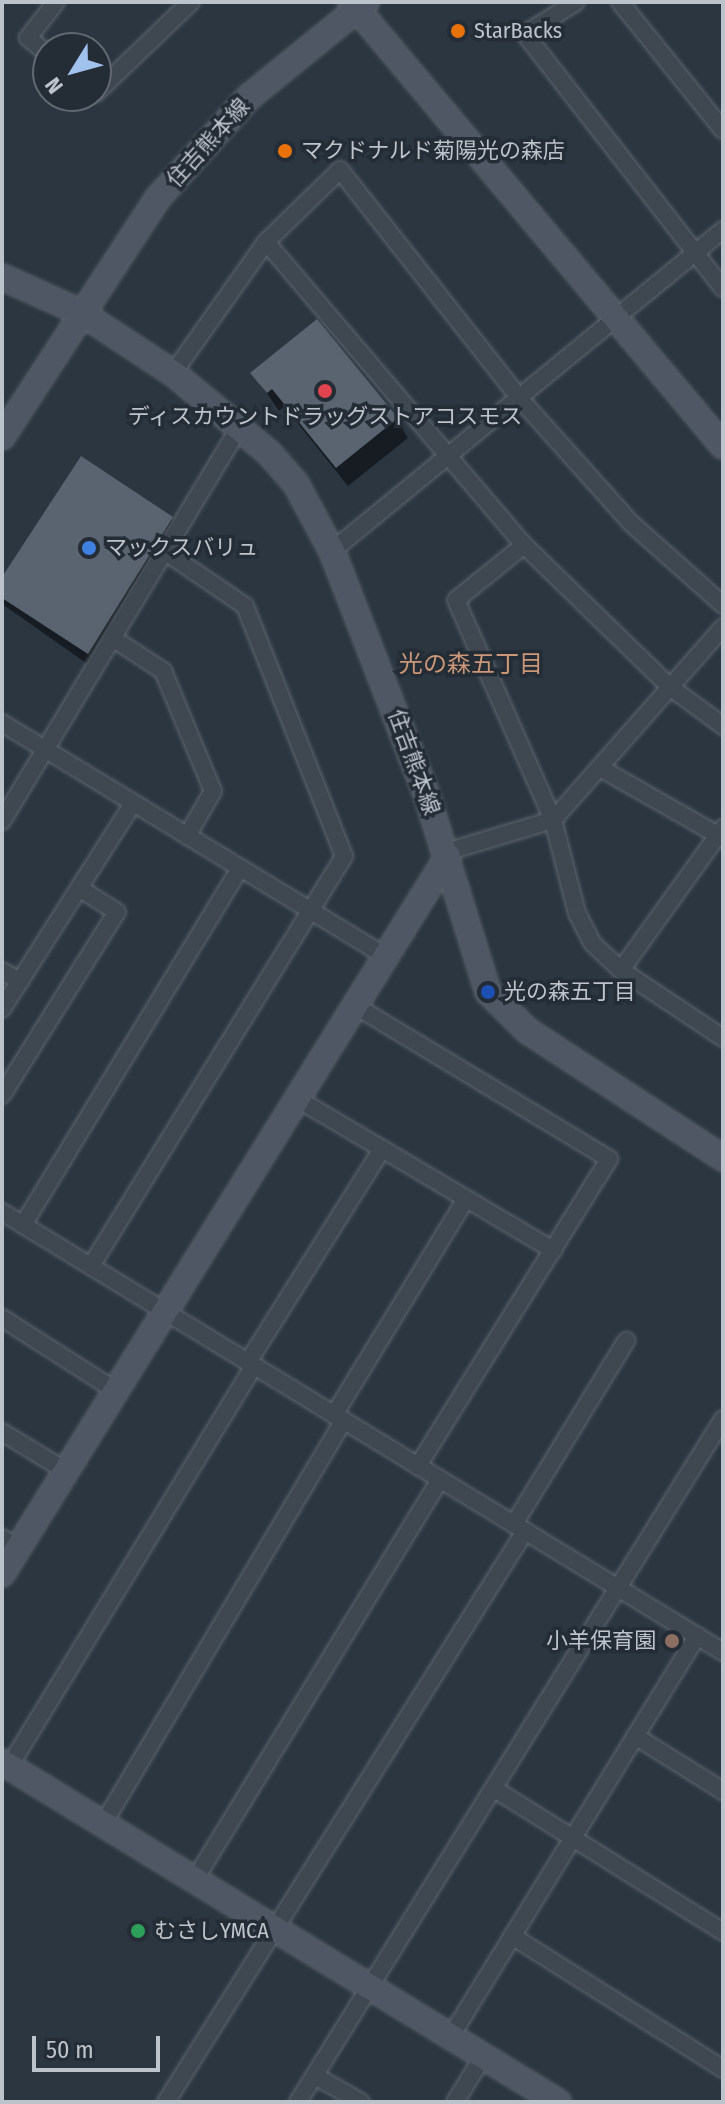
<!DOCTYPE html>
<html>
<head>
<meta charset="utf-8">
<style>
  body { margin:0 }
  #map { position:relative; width:725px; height:2104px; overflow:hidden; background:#2b3641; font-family:"Fira Sans Condensed","Noto Sans JP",sans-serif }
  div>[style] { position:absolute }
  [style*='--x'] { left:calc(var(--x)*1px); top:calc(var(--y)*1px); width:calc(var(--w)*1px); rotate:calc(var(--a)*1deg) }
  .shadow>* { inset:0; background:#0007 }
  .building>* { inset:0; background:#5a6470 }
  .roads { filter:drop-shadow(0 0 2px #5d656e) drop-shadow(0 0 2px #5d656e) }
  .street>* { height:16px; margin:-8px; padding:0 8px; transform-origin:8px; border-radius:8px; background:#3f4751 }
  .secondary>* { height:24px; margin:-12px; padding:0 12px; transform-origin:12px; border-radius:12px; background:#4e5763 }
  .dots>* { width:22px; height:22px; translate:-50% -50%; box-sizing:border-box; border:4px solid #242c36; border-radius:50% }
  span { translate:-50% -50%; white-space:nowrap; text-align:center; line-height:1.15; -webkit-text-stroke:7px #242c36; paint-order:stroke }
  .poi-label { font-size:22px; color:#bcc3cb }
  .left { translate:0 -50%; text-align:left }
  .right { translate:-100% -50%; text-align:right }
  .street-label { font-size:22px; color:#bcc3cb }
  .neighbourhood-label { font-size:24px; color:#ca9778 }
  .frame { position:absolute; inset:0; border:4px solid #bcc3cb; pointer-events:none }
  .north { position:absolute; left:32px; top:32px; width:80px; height:80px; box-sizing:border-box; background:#242c36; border:2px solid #616872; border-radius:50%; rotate:233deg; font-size:22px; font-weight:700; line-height:32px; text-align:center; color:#bcc3cb }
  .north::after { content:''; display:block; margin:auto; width:28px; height:36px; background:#a0c2ec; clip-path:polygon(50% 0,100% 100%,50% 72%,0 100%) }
  .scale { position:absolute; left:32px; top:2036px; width:128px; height:36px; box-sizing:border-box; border:4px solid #bcc3cb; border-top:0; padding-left:10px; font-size:24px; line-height:28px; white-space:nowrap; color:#bcc3cb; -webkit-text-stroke:6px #242c36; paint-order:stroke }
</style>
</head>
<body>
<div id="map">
  <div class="shadow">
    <i style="clip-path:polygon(253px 373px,397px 419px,408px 438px,348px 486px,284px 406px,279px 411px)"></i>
    <i style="clip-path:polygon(171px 518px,183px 537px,99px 672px,2px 604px,2px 581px)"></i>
  </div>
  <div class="building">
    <i style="clip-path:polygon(317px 319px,398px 418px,336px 468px,272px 389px,267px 393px,250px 373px)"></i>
    <i style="clip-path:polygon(81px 456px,173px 517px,88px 654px,2px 598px,2px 577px)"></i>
  </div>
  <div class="roads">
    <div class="street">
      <i style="--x:576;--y:2;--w:60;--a:147.9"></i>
      <i style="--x:525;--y:34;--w:322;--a:52.1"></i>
      <i style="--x:620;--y:2;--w:164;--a:51.2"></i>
      <i style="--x:48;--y:54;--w:26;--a:-141"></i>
      <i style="--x:28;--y:38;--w:46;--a:-52.1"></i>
      <i style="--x:96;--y:93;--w:132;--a:-43.8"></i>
      <i style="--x:266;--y:242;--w:398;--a:49.6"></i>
      <i style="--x:524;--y:545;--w:204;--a:44.2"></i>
      <i style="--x:670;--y:687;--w:66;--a:36.3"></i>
      <i style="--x:173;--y:373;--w:161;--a:-54.6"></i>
      <i style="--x:266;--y:242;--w:103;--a:-44.2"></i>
      <i style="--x:340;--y:170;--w:293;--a:51.8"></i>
      <i style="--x:521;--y:400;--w:165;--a:48.2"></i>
      <i style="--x:631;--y:523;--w:123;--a:41.7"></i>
      <i style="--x:524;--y:545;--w:87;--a:141"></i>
      <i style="--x:456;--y:600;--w:240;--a:66.2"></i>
      <i style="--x:553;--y:820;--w:96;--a:75.5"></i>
      <i style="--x:577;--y:913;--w:34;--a:63"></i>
      <i style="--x:592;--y:943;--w:40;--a:43"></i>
      <i style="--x:621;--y:970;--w:123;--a:33.7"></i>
      <i style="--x:332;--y:551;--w:506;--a:-39.39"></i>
      <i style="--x:114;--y:639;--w:59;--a:33.1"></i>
      <i style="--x:163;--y:671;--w:130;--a:67.4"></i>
      <i style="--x:213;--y:791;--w:52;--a:120"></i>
      <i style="--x:2;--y:723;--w:447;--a:31.3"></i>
      <i style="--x:602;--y:769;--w:139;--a:29.7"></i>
      <i style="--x:2;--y:821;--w:460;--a:-58.9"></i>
      <i style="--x:446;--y:852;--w:112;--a:-16.7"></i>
      <i style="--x:553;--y:820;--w:257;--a:-48.6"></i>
      <i style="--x:621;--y:970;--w:175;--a:-54.3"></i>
      <i style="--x:2;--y:971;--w:21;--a:29"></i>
      <i style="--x:354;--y:1005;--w:298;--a:31.1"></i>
      <i style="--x:609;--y:1159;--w:362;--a:121.9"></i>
      <i style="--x:2;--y:1009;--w:244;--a:-57.5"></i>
      <i style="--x:2;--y:1095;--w:216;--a:-57.9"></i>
      <i style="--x:117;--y:912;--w:45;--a:-147.7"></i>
      <i style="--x:296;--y:1098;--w:299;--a:30.6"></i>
      <i style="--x:2;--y:1212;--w:845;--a:31.39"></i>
      <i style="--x:23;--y:1225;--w:418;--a:-58.7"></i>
      <i style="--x:91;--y:1266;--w:482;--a:-58.3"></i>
      <i style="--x:344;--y:856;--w:269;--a:-111.6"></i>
      <i style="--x:245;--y:606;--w:94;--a:-145.8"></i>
      <i style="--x:2;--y:1318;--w:135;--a:32.6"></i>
      <i style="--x:248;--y:1362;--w:252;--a:-57.8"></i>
      <i style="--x:334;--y:1415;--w:253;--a:-58.6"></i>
      <i style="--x:2;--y:1432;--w:75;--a:31.4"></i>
      <i style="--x:514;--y:1524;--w:215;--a:-58.5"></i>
      <i style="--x:2;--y:1538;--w:19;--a:32"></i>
      <i style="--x:635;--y:1736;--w:104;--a:32"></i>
      <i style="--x:9;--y:1767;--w:470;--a:-58.6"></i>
      <i style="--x:496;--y:1790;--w:268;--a:32"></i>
      <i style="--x:103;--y:1824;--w:470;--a:-59.2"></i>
      <i style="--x:194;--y:1881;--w:471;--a:-58.5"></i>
      <i style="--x:512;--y:1936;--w:249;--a:32.2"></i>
      <i style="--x:451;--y:2036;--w:470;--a:-58.4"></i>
      <i style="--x:315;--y:2076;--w:53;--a:29.5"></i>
      <i style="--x:166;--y:2102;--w:674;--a:-57.84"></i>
      <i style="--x:298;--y:2102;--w:804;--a:-58.11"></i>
      <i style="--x:455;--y:2102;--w:55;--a:-58.3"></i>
    </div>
    <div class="secondary">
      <i style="--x:351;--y:2;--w:579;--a:50.04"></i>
      <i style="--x:2;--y:277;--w:85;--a:24.2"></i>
      <i style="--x:80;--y:312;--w:111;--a:33.3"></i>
      <i style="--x:173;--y:373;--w:125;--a:39.8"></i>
      <i style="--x:269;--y:453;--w:41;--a:48.9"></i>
      <i style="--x:296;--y:484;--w:76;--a:61.8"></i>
      <i style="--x:332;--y:551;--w:260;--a:68.8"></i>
      <i style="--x:426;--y:793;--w:208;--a:72.7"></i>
      <i style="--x:488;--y:992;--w:56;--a:44.3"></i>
      <i style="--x:528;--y:1031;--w:233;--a:33.1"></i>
      <i style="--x:2;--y:437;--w:285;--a:-56.9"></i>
      <i style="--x:158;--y:198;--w:136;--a:-48"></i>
      <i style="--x:249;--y:97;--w:151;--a:-39.1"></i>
      <i style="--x:2;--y:1574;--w:845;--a:-58.15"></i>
      <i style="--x:2;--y:1762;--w:652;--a:31.45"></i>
    </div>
  </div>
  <div class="dots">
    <i style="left:458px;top:31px;background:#e8710a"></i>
    <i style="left:285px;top:151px;background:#e8710a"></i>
    <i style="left:325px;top:391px;background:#e0444e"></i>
    <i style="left:89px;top:548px;background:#3f7fe0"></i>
    <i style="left:488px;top:992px;background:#1a4fb4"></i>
    <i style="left:672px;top:1641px;background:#8d6e63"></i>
    <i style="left:138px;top:1931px;background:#2e9e5b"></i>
  </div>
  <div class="poi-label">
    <span class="left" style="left:474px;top:31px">StarBacks</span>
    <span class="left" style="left:301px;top:151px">マクドナルド菊陽光の森店</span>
    <span style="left:325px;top:417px">ディスカウントドラッグストアコスモス</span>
    <span class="left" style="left:105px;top:548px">マックスバリュ</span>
    <span class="left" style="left:504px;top:992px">光の森五丁目</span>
    <span class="right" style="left:656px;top:1641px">小羊保育園</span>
    <span class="left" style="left:154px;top:1931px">むさしYMCA</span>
  </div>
  <div class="street-label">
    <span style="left:208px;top:143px;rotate:-48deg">住吉熊本線</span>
    <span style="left:414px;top:762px;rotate:70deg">住吉熊本線</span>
  </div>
  <div class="neighbourhood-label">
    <span style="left:471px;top:665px">光の森五丁目</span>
  </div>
  <div class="frame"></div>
  <div class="north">N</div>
  <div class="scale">50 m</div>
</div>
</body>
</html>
